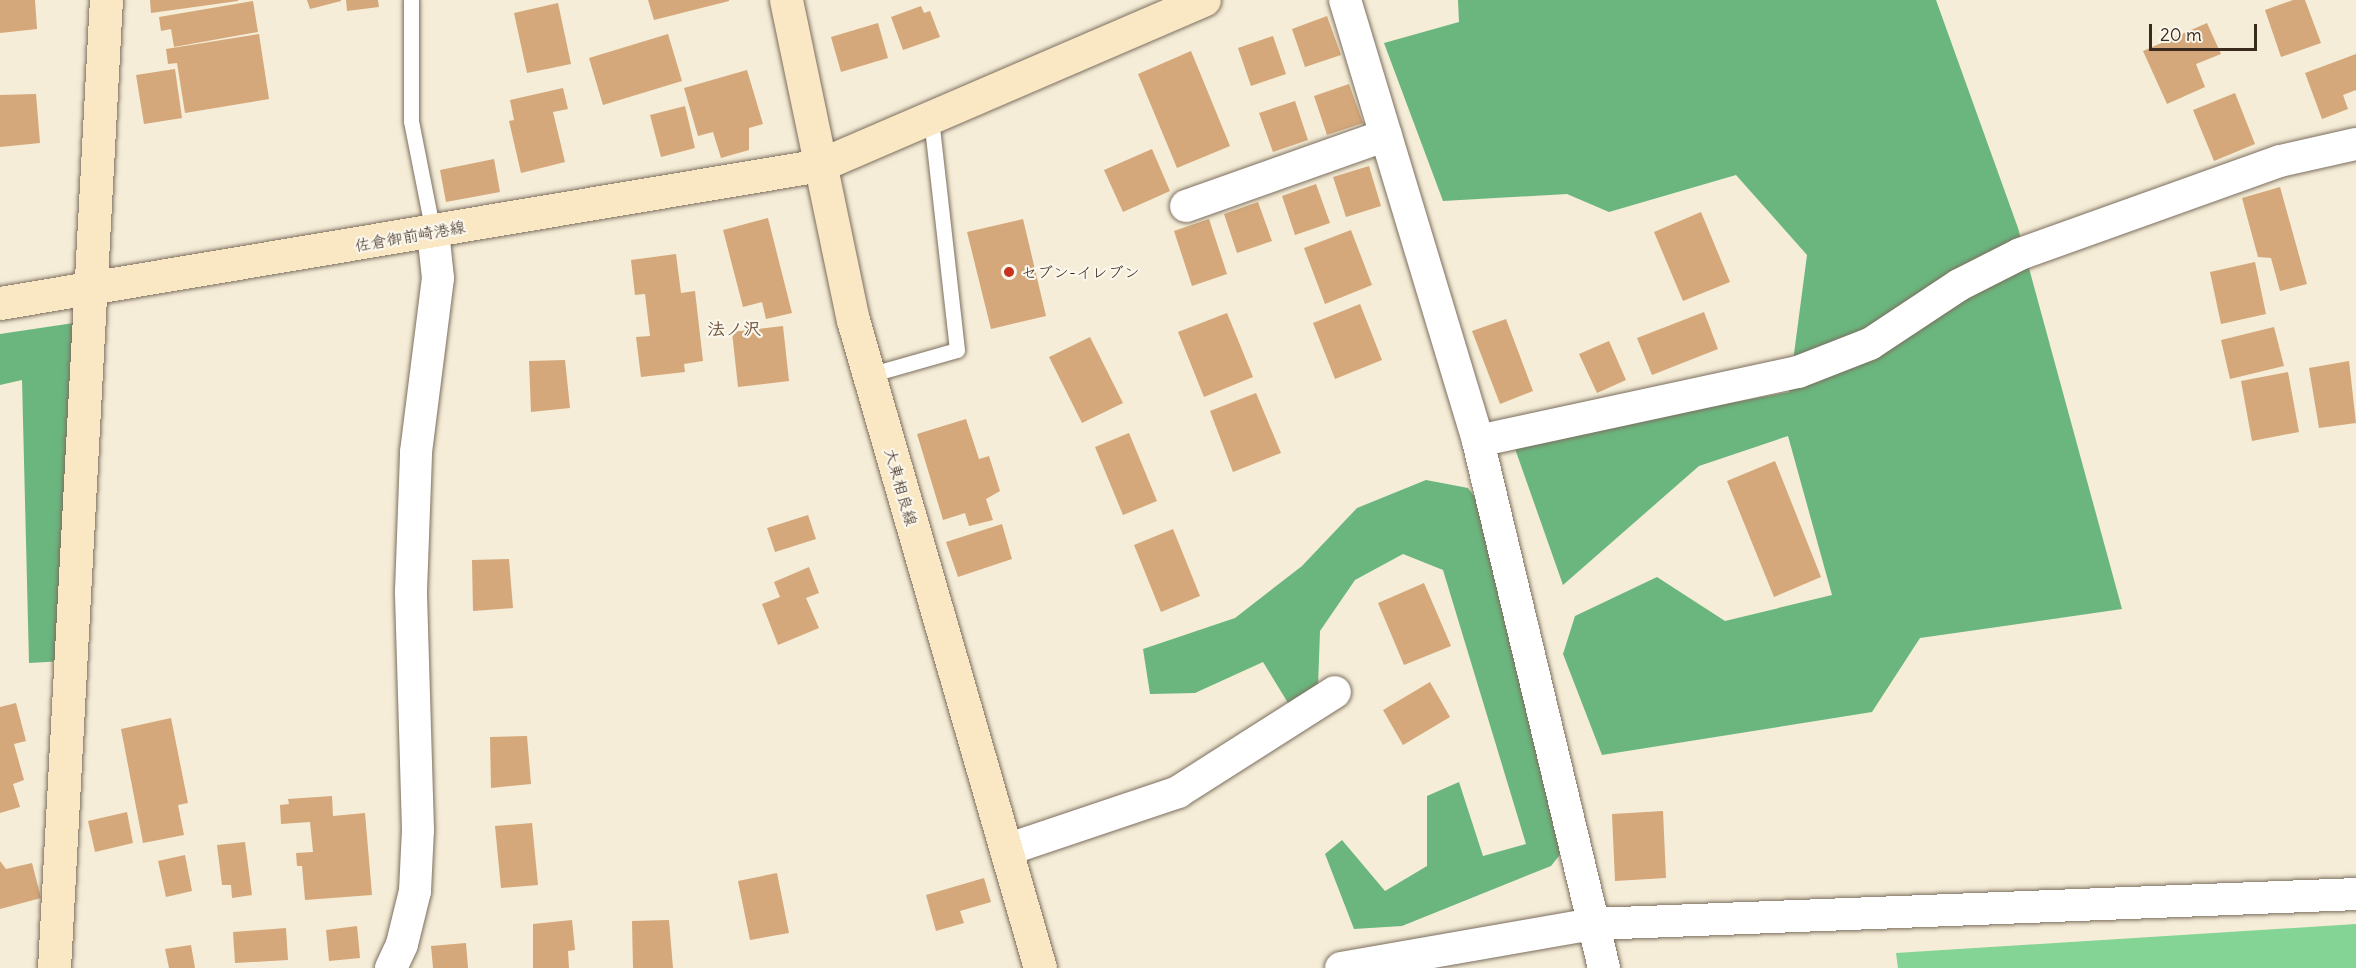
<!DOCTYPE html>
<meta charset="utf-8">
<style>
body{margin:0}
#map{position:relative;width:2356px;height:968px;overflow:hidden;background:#f5edd7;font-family:Delius,"Klee One",sans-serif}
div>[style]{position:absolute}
.green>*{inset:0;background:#84d595}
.forest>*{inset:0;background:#6bb67e}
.building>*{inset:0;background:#d4a87a}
.roads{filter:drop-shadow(0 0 2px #7c6e5f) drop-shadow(0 0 2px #7c6e5f)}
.lane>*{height:15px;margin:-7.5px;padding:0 7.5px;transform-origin:7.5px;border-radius:7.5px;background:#fff}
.street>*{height:32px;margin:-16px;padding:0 16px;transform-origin:16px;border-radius:16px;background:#fff}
.secondary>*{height:33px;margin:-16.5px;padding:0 16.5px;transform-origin:16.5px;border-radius:16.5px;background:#fae7c3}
.dots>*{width:16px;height:16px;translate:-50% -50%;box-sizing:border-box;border:3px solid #fbf7ec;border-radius:50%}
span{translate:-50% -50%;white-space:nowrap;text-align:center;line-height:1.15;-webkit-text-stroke:4.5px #fbf7ec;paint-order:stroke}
.street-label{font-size:16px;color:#3b2a1e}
.poi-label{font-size:16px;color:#3b2a1e}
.left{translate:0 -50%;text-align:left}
.neighbourhood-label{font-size:18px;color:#71563e;font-weight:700}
.scale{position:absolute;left:2149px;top:24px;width:108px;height:27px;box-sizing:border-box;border:3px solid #3b2a1e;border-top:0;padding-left:8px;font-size:18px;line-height:21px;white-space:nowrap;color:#3b2a1e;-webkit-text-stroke:4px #fbf7ec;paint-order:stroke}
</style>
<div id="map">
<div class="green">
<div style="clip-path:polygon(2356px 924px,2356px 968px,1898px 968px,1896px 953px)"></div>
</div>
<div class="forest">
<div style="clip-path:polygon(1458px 0,1936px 0,2018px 228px,2122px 609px,1920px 638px,1872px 712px,1602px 755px,1563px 654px,1575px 616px,1657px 577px,1725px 621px,1832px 595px,1788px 436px,1699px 466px,1563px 585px,1513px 443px,1789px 392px,1807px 255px,1736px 175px,1609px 212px,1567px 194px,1443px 201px,1384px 43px,1459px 22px)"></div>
<div style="clip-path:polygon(87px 321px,65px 661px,29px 663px,22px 380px,0 385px,0 334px)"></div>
<div style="clip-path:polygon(1426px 480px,1468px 488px,1500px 530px,1574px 837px,1551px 866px,1402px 926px,1354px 929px,1325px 854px,1342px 840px,1385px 891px,1427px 866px,1427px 796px,1459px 782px,1483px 856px,1526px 844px,1443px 570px,1403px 554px,1355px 580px,1320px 631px,1318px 686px,1296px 716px,1263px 662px,1195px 693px,1150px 694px,1143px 649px,1235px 618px,1302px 566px,1357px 508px)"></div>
</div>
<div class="building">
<div style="clip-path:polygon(0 0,35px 0,37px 29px,0 33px)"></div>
<div style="clip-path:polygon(150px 0,238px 0,238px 1px,151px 13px)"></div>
<div style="clip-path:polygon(307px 0,341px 0,341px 1px,310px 9px)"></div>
<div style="clip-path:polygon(346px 0,378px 0,379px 7px,347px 11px)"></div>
<div style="clip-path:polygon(648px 0,729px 0,729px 1px,654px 20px)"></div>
<div style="clip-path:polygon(2293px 0,2305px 0,2321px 43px,2281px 57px,2265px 10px)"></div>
<div style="clip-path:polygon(253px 1px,258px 32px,174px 47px,171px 29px,161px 31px,159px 17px)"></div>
<div style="clip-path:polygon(558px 3px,571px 64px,527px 73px,514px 13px)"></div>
<div style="clip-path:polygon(921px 6px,924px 13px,930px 11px,940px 37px,903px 50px,891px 17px)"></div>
<div style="clip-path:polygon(1327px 16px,1341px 55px,1305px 67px,1292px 29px)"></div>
<div style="clip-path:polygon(878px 23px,888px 58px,841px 72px,831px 37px)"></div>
<div style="clip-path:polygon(2207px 23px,2221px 54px,2196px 64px,2205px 87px,2167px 104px,2143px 51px)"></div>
<div style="clip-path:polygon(259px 34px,269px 99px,185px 113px,177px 63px,168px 64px,166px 49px)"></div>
<div style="clip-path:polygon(668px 34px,682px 81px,603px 105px,589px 58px)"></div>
<div style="clip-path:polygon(1273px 36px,1286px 74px,1251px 86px,1238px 48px)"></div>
<div style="clip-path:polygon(1191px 51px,1230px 146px,1177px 168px,1138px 74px)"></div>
<div style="clip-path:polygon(2356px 54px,2356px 90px,2343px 95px,2348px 109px,2322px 119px,2305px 73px)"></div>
<div style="clip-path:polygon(175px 69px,182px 118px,144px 124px,136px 75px)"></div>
<div style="clip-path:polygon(747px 70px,763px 124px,749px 128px,749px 150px,721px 158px,713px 132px,698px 136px,684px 88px)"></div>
<div style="clip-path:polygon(1349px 84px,1363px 123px,1327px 135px,1314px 96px)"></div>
<div style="clip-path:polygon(563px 88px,568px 109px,553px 112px,565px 162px,521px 173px,509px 121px,514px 120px,510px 100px)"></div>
<div style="clip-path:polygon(2235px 93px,2255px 144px,2214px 161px,2193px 110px)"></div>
<div style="clip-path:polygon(36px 94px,40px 143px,0 147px,0 95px)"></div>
<div style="clip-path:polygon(1295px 101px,1308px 140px,1273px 152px,1259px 113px)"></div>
<div style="clip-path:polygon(685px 106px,695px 148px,661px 157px,650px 115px)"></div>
<div style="clip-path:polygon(1152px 149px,1170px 191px,1123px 212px,1104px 170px)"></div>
<div style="clip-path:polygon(494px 159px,500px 192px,446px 202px,440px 170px)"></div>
<div style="clip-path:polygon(1369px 166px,1381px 206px,1346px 217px,1333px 177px)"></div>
<div style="clip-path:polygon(1316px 184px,1330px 223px,1295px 235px,1282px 196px)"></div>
<div style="clip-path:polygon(2280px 187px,2307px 284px,2280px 291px,2271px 258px,2258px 257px,2242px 198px)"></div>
<div style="clip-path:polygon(1258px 202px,1272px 241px,1237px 253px,1224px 214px)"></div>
<div style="clip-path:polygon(1701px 212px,1730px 282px,1683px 301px,1654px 232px)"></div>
<div style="clip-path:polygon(768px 218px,792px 313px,766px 319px,762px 302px,743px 307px,723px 230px)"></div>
<div style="clip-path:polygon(1023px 219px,1046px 316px,991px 329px,967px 232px)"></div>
<div style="clip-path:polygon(1209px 219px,1227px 274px,1192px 286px,1174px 231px)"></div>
<div style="clip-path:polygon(1351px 230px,1372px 285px,1325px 304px,1304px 248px)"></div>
<div style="clip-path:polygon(676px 254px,681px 293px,695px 291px,703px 361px,684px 364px,685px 372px,641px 377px,636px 337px,650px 336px,645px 294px,635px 295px,631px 260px)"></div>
<div style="clip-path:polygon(2255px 262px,2266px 314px,2221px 324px,2210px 272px)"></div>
<div style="clip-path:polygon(1360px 304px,1382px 360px,1335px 379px,1313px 323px)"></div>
<div style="clip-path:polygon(1704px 312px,1718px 349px,1652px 375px,1637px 338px)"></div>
<div style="clip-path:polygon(1227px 313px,1253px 377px,1204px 397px,1178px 332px)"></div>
<div style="clip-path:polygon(1506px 319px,1533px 391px,1500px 404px,1472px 331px)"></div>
<div style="clip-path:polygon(783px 326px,789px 381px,738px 387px,732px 332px)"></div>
<div style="clip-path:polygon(2274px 327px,2284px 366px,2230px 379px,2221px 340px)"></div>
<div style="clip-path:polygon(1090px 337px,1123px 403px,1082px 423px,1049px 357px)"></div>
<div style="clip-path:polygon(1609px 341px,1626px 380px,1597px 393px,1579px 354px)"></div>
<div style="clip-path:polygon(565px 360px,570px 408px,531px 412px,529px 361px)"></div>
<div style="clip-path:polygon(2349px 361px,2356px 423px,2319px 428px,2309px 368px)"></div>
<div style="clip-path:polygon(2288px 372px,2299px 432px,2252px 441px,2241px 381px)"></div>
<div style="clip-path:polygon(1256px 393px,1281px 453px,1233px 472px,1210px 411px)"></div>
<div style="clip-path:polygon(966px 419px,979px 459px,989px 456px,1000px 491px,986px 499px,993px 520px,969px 526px,965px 513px,943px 520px,917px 434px)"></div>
<div style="clip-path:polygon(1129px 433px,1157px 501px,1123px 515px,1095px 447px)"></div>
<div style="clip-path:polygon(1775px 461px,1821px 577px,1774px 597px,1727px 481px)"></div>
<div style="clip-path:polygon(808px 515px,816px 539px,775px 552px,767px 528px)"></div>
<div style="clip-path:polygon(1002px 524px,1012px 559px,958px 577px,946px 542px)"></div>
<div style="clip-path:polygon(1173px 529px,1200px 596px,1161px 612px,1134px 545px)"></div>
<div style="clip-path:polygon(509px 559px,513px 608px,473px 611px,472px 560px)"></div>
<div style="clip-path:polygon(809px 567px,819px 593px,806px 598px,819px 628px,778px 645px,762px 604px,780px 597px,774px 582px)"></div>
<div style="clip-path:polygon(1424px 583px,1451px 646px,1404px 665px,1378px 603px)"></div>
<div style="clip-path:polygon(1430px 682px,1450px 717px,1403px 745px,1383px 710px)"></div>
<div style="clip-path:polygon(16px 703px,26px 741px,14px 744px,24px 780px,13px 784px,20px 807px,0 813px,0 707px)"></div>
<div style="clip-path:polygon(171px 718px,188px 803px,178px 805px,184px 835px,143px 843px,121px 729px)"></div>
<div style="clip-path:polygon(527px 736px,531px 784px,491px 788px,490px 737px)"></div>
<div style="clip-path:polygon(332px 796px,333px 816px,365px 813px,372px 895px,305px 900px,302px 866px,297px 866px,296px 853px,313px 852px,310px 822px,281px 824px,280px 805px,289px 804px,288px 799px)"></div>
<div style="clip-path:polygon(1663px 811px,1666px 878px,1615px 881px,1612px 814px)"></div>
<div style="clip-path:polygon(127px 812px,133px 843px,95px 852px,88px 821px)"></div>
<div style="clip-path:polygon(532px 823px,538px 885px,501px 888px,495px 826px)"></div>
<div style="clip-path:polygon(245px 842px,252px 895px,232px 898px,231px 885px,222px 885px,217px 845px)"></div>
<div style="clip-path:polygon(185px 855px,192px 891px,166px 897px,158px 861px)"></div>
<div style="clip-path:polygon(0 861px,6px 869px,32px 863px,41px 898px,0 909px)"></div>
<div style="clip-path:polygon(777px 873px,789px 933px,750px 940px,738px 881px)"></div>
<div style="clip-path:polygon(984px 878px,991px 902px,960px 911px,964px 923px,936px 931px,926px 895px)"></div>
<div style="clip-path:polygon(572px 920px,575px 950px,568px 951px,569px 968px,533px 968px,533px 924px)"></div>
<div style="clip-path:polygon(669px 920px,673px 968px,633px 968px,632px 921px)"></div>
<div style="clip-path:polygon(357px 926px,360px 958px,329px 961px,326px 930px)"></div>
<div style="clip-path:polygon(286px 928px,288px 960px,235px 963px,233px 932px)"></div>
<div style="clip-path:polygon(466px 943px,468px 968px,433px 968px,431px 946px)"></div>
<div style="clip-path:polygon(191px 945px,195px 968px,169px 968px,165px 949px)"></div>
</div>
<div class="roads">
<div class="lane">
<div style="left:411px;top:0;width:121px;rotate:90deg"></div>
<div style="left:411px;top:121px;width:113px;rotate:78.8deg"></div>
<div style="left:869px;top:375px;width:91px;rotate:-15.9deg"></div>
<div style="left:957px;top:350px;width:233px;rotate:-96.4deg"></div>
</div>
<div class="street">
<div style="left:1345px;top:0;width:461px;rotate:73.2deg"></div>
<div style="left:1478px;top:441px;width:542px;rotate:76.55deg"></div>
<div style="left:1186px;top:206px;width:212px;rotate:-19.5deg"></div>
<div style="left:1478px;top:441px;width:327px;rotate:-12.2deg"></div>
<div style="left:1798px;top:372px;width:77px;rotate:-21.3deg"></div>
<div style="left:1870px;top:344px;width:107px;rotate:-33.5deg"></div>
<div style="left:1959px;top:285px;width:68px;rotate:-26.9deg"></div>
<div style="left:2020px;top:254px;width:276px;rotate:-19.7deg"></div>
<div style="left:2280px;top:161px;width:78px;rotate:-12.6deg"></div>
<div style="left:1006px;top:850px;width:182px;rotate:-18.6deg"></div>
<div style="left:1178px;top:792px;width:186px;rotate:-32.5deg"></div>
<div style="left:391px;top:968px;width:26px;rotate:-65deg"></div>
<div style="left:402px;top:944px;width:55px;rotate:-76.2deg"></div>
<div style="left:415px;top:891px;width:61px;rotate:-87.2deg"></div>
<div style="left:418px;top:830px;width:239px;rotate:-91.7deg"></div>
<div style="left:411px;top:591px;width:139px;rotate:-87.9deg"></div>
<div style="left:416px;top:452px;width:175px;rotate:-82.8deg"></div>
<div style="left:438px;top:278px;width:46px;rotate:-96.2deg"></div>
<div style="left:1341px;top:968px;width:257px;rotate:-9.9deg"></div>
<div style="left:1594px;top:924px;width:763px;rotate:-2.25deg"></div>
</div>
<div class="secondary">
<div style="left:786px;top:0;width:327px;rotate:78.2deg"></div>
<div style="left:853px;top:320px;width:674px;rotate:73.9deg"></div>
<div style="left:0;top:303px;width:832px;rotate:-9.55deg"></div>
<div style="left:820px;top:165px;width:418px;rotate:-23.3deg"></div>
<div style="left:54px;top:968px;width:969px;rotate:-86.93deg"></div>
</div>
</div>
<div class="dots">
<div style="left:1009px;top:272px;background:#c8321e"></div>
</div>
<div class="street-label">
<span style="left:410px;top:236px;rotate:-10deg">佐倉御前崎港線</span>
<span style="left:901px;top:487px;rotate:74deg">大東相良線</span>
</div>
<div class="poi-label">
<span class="left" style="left:1021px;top:272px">セブン-イレブン</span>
</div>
<div class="neighbourhood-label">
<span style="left:734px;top:329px">法ノ沢</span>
</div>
<div class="scale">20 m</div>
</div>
